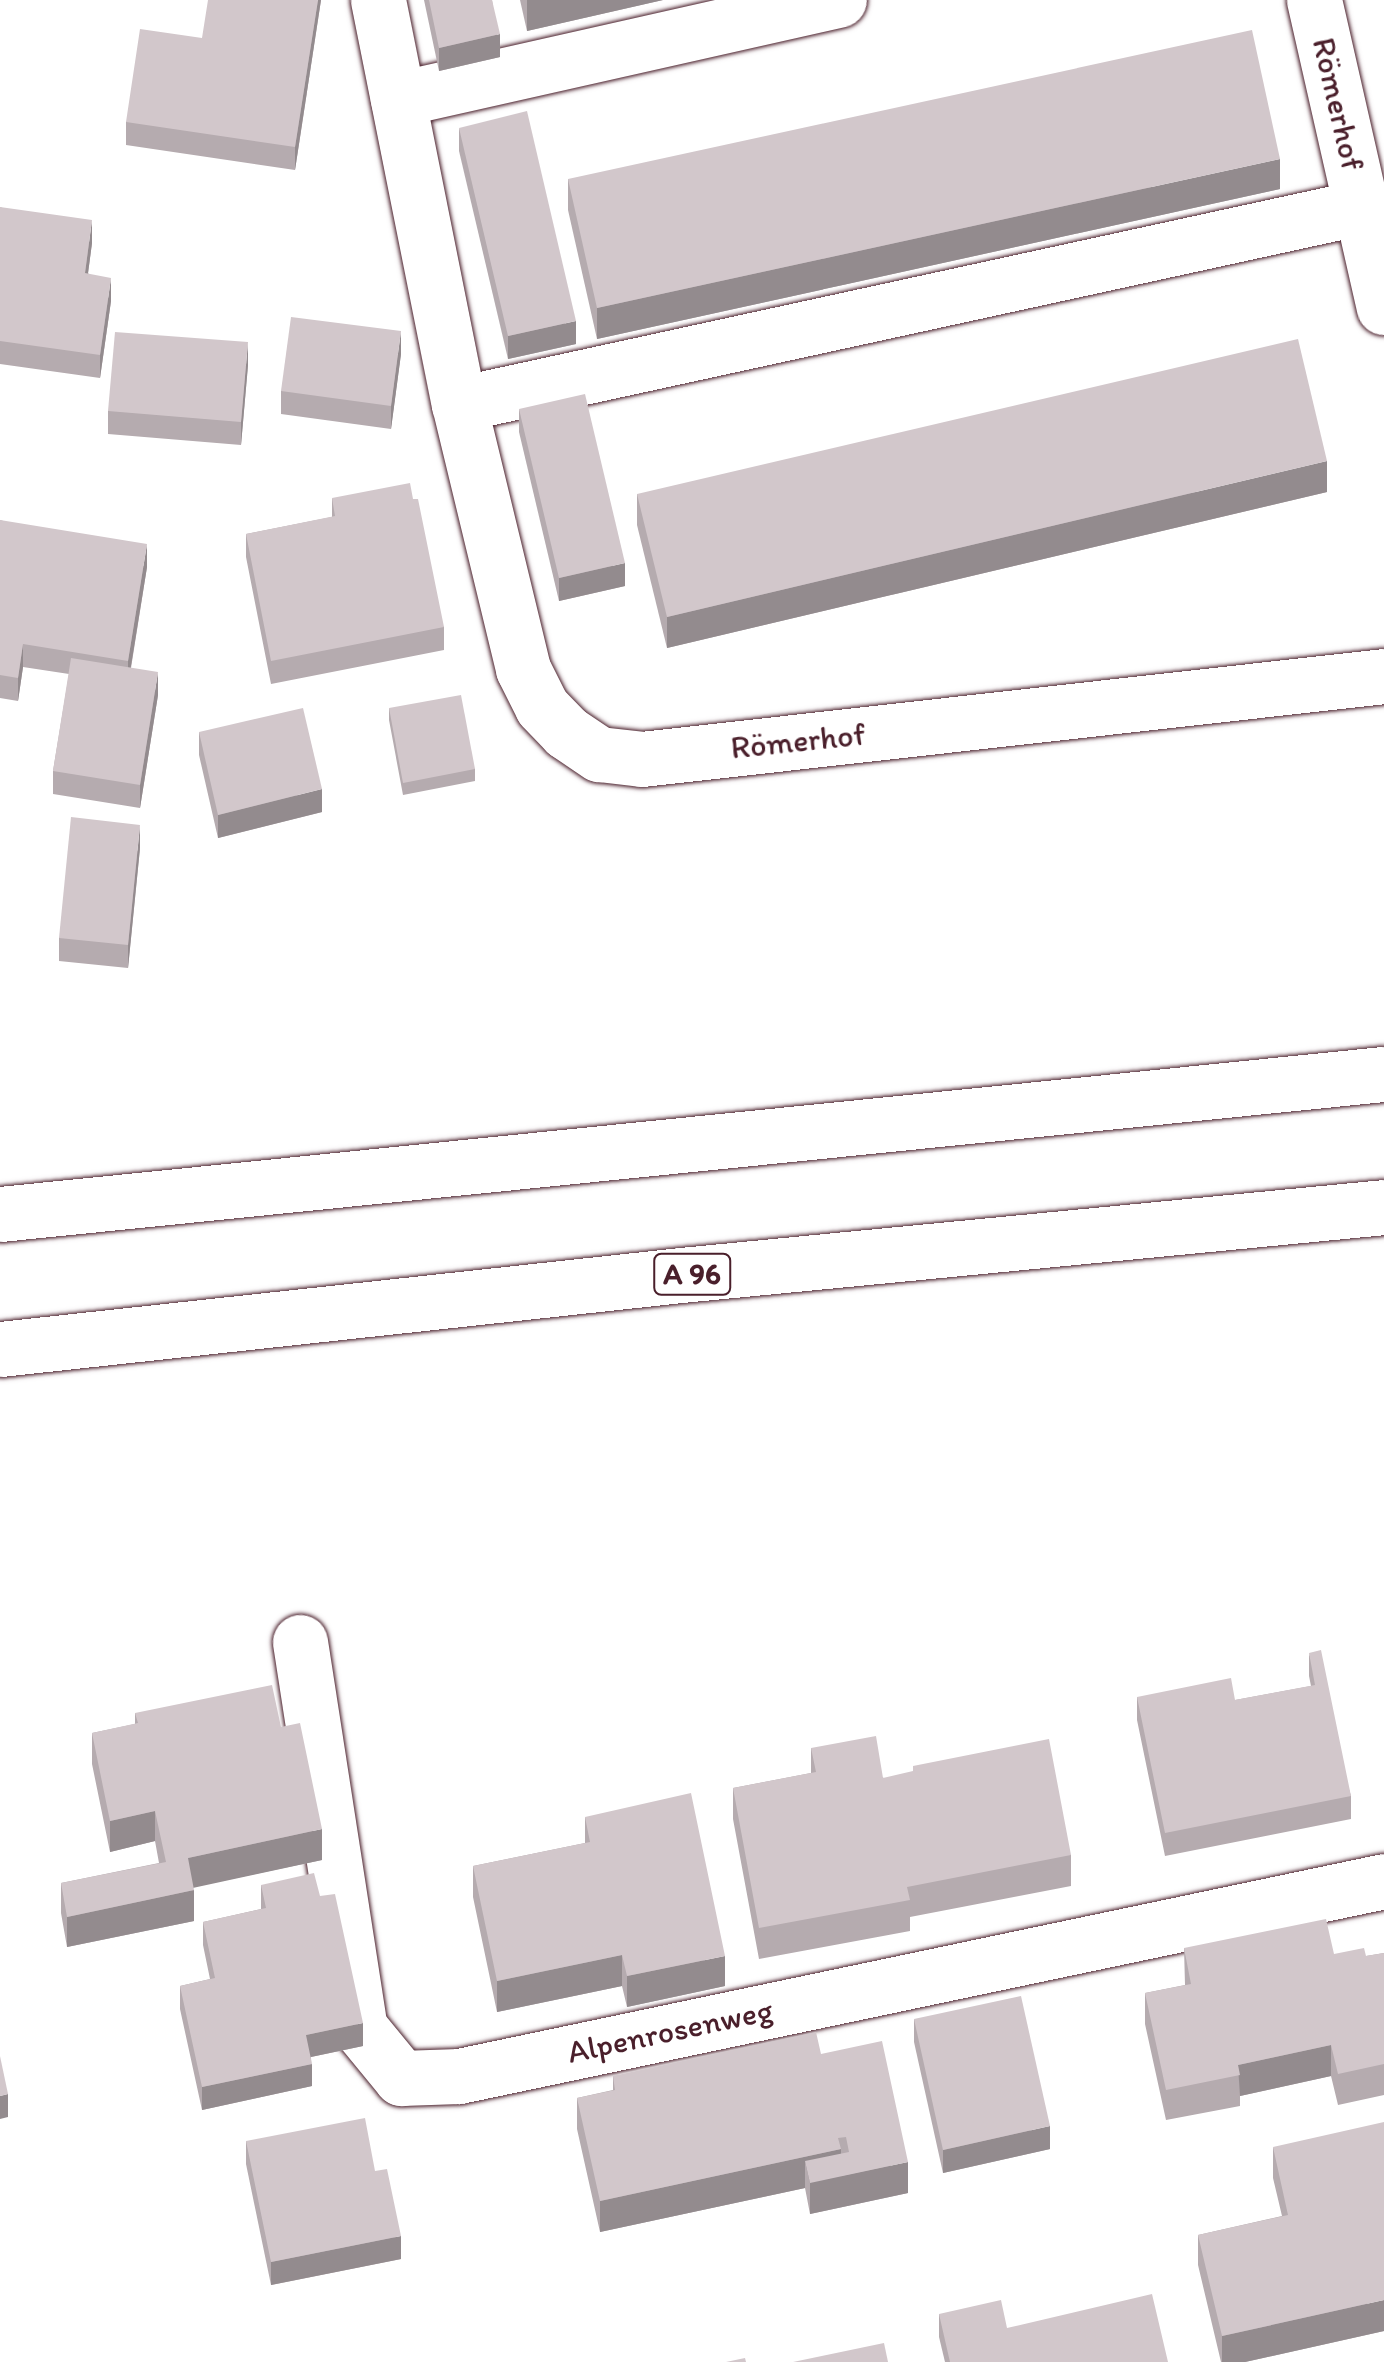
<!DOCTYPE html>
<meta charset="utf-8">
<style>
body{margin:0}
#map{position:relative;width:1384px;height:2362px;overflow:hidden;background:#fff;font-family:Itim,sans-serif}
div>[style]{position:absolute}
.roads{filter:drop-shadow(0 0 2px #4a1f2b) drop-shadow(0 0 2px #4a1f2b)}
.minor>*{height:55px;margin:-27.5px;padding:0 27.5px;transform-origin:27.5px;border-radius:27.5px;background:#fff}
.highway>*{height:55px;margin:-27.5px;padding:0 27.5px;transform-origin:27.5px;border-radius:27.5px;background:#fff}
.wall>*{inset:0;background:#b5abaf}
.shaded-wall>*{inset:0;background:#938b8e}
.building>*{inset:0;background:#d2c7cb}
span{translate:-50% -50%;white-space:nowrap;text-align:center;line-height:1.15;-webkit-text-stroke:8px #fff;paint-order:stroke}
.shield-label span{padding:2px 8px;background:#fff;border:2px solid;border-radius:8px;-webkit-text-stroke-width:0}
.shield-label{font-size:30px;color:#4a1f2b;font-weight:700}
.street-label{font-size:32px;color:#4a1f2b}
</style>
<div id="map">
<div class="roads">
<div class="minor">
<div style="left:378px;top:0;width:412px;rotate:78.7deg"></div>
<div style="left:459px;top:404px;width:273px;rotate:76.4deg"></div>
<div style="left:523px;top:669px;width:42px;rotate:63.4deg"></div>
<div style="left:542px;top:707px;width:35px;rotate:46deg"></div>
<div style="left:566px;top:732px;width:40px;rotate:34deg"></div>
<div style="left:599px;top:754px;width:43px;rotate:6.6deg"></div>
<div style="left:642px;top:759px;width:747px;rotate:-6.38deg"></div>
<div style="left:1314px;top:0;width:315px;rotate:77.2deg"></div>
<div style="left:398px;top:99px;width:452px;rotate:-12.7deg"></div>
<div style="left:459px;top:404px;width:924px;rotate:-12.31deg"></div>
<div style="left:300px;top:1642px;width:391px;rotate:81.2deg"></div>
<div style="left:360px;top:2028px;width:65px;rotate:50.6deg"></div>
<div style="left:401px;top:2078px;width:58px;rotate:-2deg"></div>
<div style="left:459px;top:2076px;width:945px;rotate:-11.9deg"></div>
</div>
<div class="highway">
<div style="left:0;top:1214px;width:1391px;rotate:-5.78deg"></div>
<div style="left:0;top:1349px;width:685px;rotate:-6.2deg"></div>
<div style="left:681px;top:1275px;width:706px;rotate:-5.52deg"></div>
</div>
</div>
<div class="wall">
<div style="clip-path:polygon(321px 0,295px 170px,126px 145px,126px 122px,202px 38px)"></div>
<div style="clip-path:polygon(424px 0,492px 0,500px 57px,439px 71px)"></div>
<div style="clip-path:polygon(520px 0,663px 0,527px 31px)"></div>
<div style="clip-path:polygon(459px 128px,576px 344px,508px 359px,459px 151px)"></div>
<div style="clip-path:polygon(568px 179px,1280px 189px,597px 339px,568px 210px)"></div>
<div style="clip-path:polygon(0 207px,92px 243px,88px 273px,111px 301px,100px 378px,0 364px)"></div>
<div style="clip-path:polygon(401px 354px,391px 429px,281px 414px,281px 391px)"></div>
<div style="clip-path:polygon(248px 365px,241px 445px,108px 434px,108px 411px)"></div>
<div style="clip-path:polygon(519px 409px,625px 586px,559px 601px,519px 432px)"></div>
<div style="clip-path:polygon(1327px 492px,667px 648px,637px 525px,637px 494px)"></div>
<div style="clip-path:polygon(332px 498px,444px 627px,444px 650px,271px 684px,246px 557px,246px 534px,332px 517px)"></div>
<div style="clip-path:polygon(0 520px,147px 567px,131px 668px,158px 695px,140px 808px,53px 794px,53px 771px,69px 674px,23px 667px,18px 701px,0 698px)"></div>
<div style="clip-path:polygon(389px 708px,475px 769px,475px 781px,403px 795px,389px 720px)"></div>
<div style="clip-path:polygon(199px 732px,322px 812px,218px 838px,199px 755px)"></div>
<div style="clip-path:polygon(140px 848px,128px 968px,59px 961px,59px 938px)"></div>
<div style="clip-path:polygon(1309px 1653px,1351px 1796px,1351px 1819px,1165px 1856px,1137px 1720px,1137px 1697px,1235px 1700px,1311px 1686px,1309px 1676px)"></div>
<div style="clip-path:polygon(135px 1713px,281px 1727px,322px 1860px,193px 1887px,194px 1921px,67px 1947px,61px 1913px,61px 1883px,159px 1863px,155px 1841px,110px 1852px,92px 1764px,92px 1733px,135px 1724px)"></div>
<div style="clip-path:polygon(811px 1748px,1071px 1855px,1071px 1886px,910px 1917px,910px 1931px,759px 1959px,733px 1819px,733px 1788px,811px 1773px)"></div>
<div style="clip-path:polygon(585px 1817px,725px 1986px,627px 2007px,622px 1986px,497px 2012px,473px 1897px,473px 1866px,585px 1843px)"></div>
<div style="clip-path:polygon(261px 1885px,320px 1896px,363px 2046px,311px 2057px,312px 2086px,202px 2110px,180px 2009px,180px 1986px,210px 1979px,203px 1945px,203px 1922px,261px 1909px)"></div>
<div style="clip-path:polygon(1184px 1948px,1366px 1956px,1384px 1953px,1384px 2095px,1338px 2105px,1331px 2076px,1240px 2096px,1240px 2106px,1166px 2120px,1145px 2024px,1145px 1993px,1185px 1985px)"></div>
<div style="clip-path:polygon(914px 2019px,1050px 2149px,943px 2173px,914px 2042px)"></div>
<div style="clip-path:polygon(821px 2054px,908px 2193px,810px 2214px,805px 2188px,600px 2232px,577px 2129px,577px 2098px,613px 2090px,613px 2076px)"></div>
<div style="clip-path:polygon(246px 2141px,375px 2171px,401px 2259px,271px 2285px,246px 2164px)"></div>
<div style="clip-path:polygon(1273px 2147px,1384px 2331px,1245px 2362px,1221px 2362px,1198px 2265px,1198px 2235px,1282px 2216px,1273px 2178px)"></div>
<div style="clip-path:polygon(939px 2314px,1007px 2328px,1168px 2362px,945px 2362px,939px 2337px)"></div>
</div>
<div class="shaded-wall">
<div style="clip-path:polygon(318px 0,321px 0,295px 170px,295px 147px)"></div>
<div style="clip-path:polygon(527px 0,663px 0,527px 31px)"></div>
<div style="clip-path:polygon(500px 34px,500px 57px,439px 71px,439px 48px)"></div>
<div style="clip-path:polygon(1280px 159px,1280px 189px,597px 339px,597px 308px)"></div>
<div style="clip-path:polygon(92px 220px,92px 243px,85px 296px,85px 273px)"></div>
<div style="clip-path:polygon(111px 278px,111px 301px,100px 378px,100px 355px)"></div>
<div style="clip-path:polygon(576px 321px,576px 344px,508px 359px,508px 336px)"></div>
<div style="clip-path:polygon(401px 331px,401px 354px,391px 429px,391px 406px)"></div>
<div style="clip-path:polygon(248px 342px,248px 365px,241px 445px,241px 422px)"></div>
<div style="clip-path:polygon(1327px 461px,1327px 492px,667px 648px,667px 617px)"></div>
<div style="clip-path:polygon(147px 544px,147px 567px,128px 684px,128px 661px)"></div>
<div style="clip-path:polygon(625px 563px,625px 586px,559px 601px,559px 578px)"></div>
<div style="clip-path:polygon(23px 644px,23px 667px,18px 701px,18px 678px)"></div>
<div style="clip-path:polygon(158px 672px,158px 695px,140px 808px,140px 785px)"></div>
<div style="clip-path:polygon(322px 789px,322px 812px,218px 838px,218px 815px)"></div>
<div style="clip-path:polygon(140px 825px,140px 848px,128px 968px,128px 945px)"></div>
<div style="clip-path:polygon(155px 1811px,155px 1841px,110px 1852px,110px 1821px)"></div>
<div style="clip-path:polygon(322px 1829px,322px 1860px,188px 1889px,188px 1858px)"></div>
<div style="clip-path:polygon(194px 1890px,194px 1921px,67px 1947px,67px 1917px)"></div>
<div style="clip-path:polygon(622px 1955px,622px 1986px,497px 2012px,497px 1981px)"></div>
<div style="clip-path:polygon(725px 1956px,725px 1986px,627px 2007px,627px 1976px)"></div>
<div style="clip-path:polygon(363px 2023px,363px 2046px,306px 2058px,306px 2035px)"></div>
<div style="clip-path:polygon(1331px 2045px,1331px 2076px,1240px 2096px,1238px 2065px)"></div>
<div style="clip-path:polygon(312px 2064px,312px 2086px,202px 2110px,202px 2087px)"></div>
<div style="clip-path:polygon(8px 2094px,8px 2117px,0 2119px,0 2096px)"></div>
<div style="clip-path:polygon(1050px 2126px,1050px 2149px,943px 2173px,943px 2150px)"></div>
<div style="clip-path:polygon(841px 2149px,841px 2176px,908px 2162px,908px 2193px,810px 2214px,810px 2183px,805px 2161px,805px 2188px,600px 2232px,600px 2201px)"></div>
<div style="clip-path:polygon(401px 2236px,401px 2259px,271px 2285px,271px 2262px)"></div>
<div style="clip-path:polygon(1384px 2300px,1384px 2331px,1245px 2362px,1222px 2362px,1222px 2336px)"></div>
</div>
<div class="building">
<div style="clip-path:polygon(208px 0,318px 0,295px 147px,126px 122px,140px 29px,202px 38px)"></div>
<div style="clip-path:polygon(429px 0,492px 0,500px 34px,439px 48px)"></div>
<div style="clip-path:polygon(1252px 30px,1280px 159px,597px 308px,568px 179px)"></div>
<div style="clip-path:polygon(527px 111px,576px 321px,508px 336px,459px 128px)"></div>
<div style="clip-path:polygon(0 207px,92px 220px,85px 273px,111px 278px,100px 355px,0 341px)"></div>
<div style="clip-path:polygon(291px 317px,401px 331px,391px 406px,281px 391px)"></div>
<div style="clip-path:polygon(115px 332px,248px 342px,241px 422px,108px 411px)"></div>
<div style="clip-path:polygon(1298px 339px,1327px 461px,667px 617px,637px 494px)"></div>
<div style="clip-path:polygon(585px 394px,625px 563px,559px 578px,519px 409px)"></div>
<div style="clip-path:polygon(410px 483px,413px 499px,418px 499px,444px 627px,271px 661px,246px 534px,335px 516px,332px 498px)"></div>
<div style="clip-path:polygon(0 520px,147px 544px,128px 661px,23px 644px,18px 678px,0 675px)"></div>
<div style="clip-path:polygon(71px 658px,158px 672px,140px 785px,53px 771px)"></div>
<div style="clip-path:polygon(461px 695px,475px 769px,403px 783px,389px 708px)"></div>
<div style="clip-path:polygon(303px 708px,322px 789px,218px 815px,199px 732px)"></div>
<div style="clip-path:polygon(71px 817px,140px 825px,128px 945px,59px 938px)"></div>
<div style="clip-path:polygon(1321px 1650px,1351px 1796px,1165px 1833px,1137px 1697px,1231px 1678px,1235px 1700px,1315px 1685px,1309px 1653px)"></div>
<div style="clip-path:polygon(272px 1685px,281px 1727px,300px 1723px,322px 1829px,188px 1858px,194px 1890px,67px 1917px,61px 1883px,166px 1862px,155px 1811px,110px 1821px,92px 1733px,138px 1723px,135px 1713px)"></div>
<div style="clip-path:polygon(876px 1736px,883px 1778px,913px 1771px,913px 1766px,1049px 1739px,1071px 1855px,907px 1887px,910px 1900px,759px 1928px,733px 1788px,816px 1772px,811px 1748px)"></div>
<div style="clip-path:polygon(691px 1793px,725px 1956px,627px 1976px,622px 1955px,497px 1981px,473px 1866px,590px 1842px,585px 1817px)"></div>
<div style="clip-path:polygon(314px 1873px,320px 1896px,335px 1894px,363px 2023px,306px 2035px,312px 2064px,202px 2087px,180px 1986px,215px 1978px,203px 1922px,266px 1908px,261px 1885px)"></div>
<div style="clip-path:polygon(1326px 1919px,1334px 1954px,1364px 1948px,1366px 1956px,1384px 1953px,1384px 2064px,1338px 2074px,1331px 2045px,1238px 2065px,1240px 2075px,1166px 2090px,1145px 1993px,1191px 1984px,1184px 1948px)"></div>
<div style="clip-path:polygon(1021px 1996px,1050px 2126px,943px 2150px,914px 2019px)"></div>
<div style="clip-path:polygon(816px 2032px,821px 2054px,882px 2041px,908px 2162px,810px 2183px,805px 2161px,849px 2152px,846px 2137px,838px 2138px,841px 2149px,600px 2201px,577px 2098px,615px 2090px,613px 2076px)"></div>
<div style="clip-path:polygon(0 2056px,8px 2094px,0 2096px)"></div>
<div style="clip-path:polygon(365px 2118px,375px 2171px,387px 2169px,401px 2236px,271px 2262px,246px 2141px)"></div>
<div style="clip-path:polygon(1384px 2122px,1384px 2300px,1222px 2336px,1198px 2235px,1288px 2215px,1273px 2147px)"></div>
<div style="clip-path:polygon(1152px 2294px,1168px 2362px,950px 2362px,939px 2314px,1001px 2300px,1007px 2328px)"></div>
<div style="clip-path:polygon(884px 2343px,888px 2362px,793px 2362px)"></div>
<div style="clip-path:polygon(745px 2358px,746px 2362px,726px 2362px)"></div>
</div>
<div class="shield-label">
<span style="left:692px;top:1274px">A 96</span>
</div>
<div class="street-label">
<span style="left:1338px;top:104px;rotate:77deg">Römerhof</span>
<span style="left:798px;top:741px;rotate:-6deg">Römerhof</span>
<span style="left:670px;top:2031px;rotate:-12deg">Alpenrosenweg</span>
</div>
</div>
